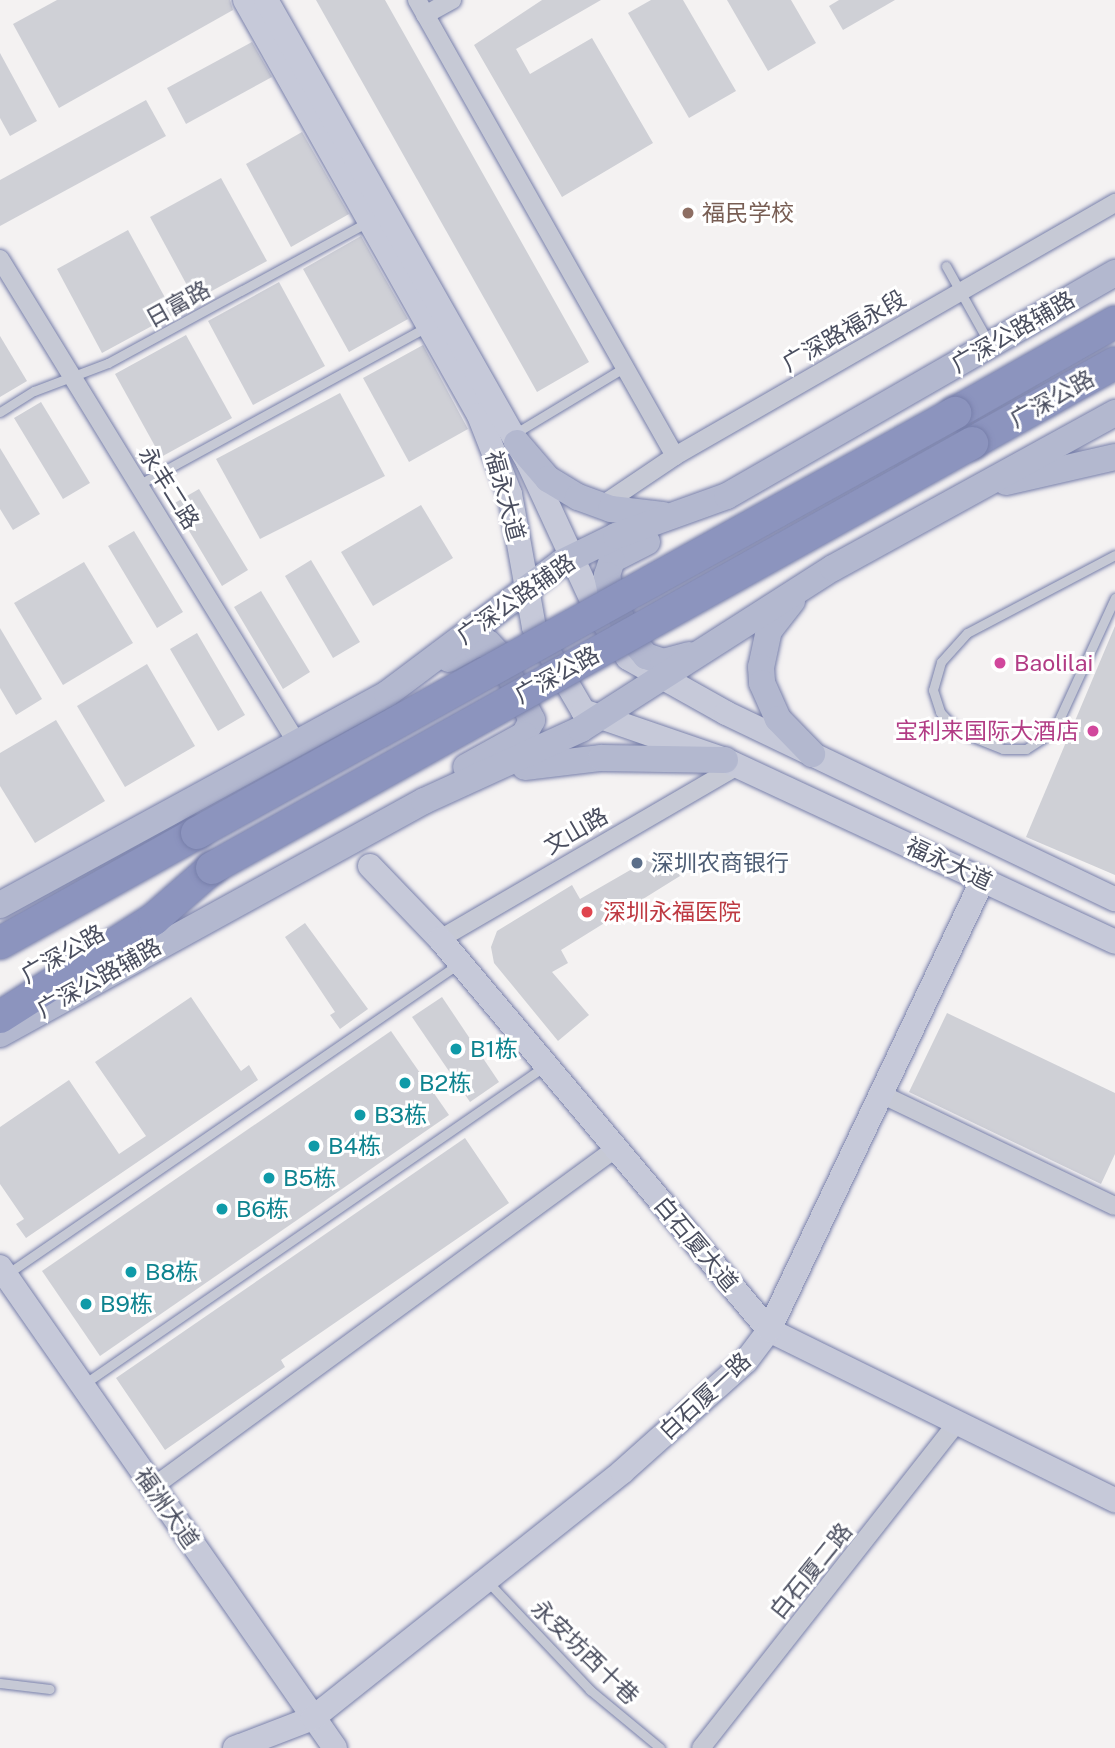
<!DOCTYPE html>
<meta charset="utf-8">
<style>
body{margin:0}
#map{position:relative;width:1115px;height:1748px;overflow:hidden;background:#f4f2f2;font-family:"Public Sans","Noto Sans SC",sans-serif}
div>[style]{position:absolute}
.building>*{inset:0;background:#cfd0d6}
.roads{filter:drop-shadow(0 0 2px #777faa) drop-shadow(0 0 2px #777faa)}
.lane>*{height:9px;margin:-4.5px;padding:0 4.5px;transform-origin:4.5px;border-radius:4.5px;background:#c6c9d5}
.street>*{height:18px;margin:-9px;padding:0 9px;transform-origin:9px;border-radius:9px;background:#c6c9d5}
.secondary>*{height:24px;margin:-12px;padding:0 12px;transform-origin:12px;border-radius:12px;background:#c6c9d9}
.primary>*{height:26px;margin:-13px;padding:0 13px;transform-origin:13px;border-radius:13px;background:#b3b8cf}
.highway>*{height:32px;margin:-16px;padding:0 16px;transform-origin:16px;border-radius:16px;background:#8c94be}
.bridges{filter:drop-shadow(0 0 2px #777faa) drop-shadow(0 0 2px #777faa)}
.highway-bridge>*{height:32px;margin:-16px;padding:0 16px;transform-origin:16px;border-radius:16px;background:#8c94be}
.dots>*{width:19px;height:19px;translate:-50% -50%;box-sizing:border-box;border:4px solid #fff;border-radius:50%}
span{translate:-50% -50%;white-space:nowrap;text-align:center;line-height:1.15;-webkit-text-stroke:6px #fff;paint-order:stroke}
.education-label{font-size:23px;color:#785e54}
.left{translate:0 -50%;text-align:left}
.street-label{font-size:23px;color:#4a4e5f}
.hotel-label{font-size:23px;color:#b23c85}
.right{translate:-100% -50%;text-align:right}
.service-label{font-size:23px;color:#4e5e75}
.health-label{font-size:23px;color:#be3a42}
.culture-label{font-size:23px;color:#0d838f}
</style>
<div id="map">
<div class="building">
<div style="clip-path:polygon(57px 0,230px 0,233px 10px,59px 108px,13px 24px)"></div>
<div style="clip-path:polygon(316px 0,385px 0,589px 362px,537px 392px)"></div>
<div style="clip-path:polygon(542px 0,601px 0,516px 49px,530px 74px,592px 38px,653px 143px,562px 197px,474px 45px)"></div>
<div style="clip-path:polygon(651px 0,683px 0,736px 91px,689px 118px,628px 13px)"></div>
<div style="clip-path:polygon(727px 0,791px 0,816px 43px,768px 71px)"></div>
<div style="clip-path:polygon(839px 0,895px 0,843px 30px,829px 6px)"></div>
<div style="clip-path:polygon(252px 42px,272px 77px,186px 124px,167px 88px)"></div>
<div style="clip-path:polygon(0 53px,37px 121px,10px 136px,0 118px)"></div>
<div style="clip-path:polygon(146px 100px,166px 136px,0 226px,0 180px)"></div>
<div style="clip-path:polygon(302px 132px,349px 214px,291px 247px,246px 164px)"></div>
<div style="clip-path:polygon(221px 178px,267px 261px,195px 300px,150px 217px)"></div>
<div style="clip-path:polygon(128px 230px,174px 314px,102px 353px,57px 269px)"></div>
<div style="clip-path:polygon(361px 236px,408px 319px,349px 352px,303px 269px)"></div>
<div style="clip-path:polygon(279px 282px,325px 366px,253px 405px,208px 321px)"></div>
<div style="clip-path:polygon(186px 335px,232px 418px,161px 457px,115px 374px)"></div>
<div style="clip-path:polygon(0 336px,27px 381px,0 397px)"></div>
<div style="clip-path:polygon(423px 345px,468px 429px,409px 462px,363px 378px)"></div>
<div style="clip-path:polygon(340px 393px,385px 476px,260px 539px,216px 459px)"></div>
<div style="clip-path:polygon(41px 402px,90px 483px,63px 499px,14px 418px)"></div>
<div style="clip-path:polygon(0 448px,40px 514px,13px 530px,0 509px)"></div>
<div style="clip-path:polygon(199px 489px,248px 570px,222px 586px,173px 504px)"></div>
<div style="clip-path:polygon(421px 505px,453px 558px,373px 606px,341px 552px)"></div>
<div style="clip-path:polygon(134px 531px,183px 612px,157px 628px,108px 546px)"></div>
<div style="clip-path:polygon(311px 560px,360px 642px,333px 658px,285px 576px)"></div>
<div style="clip-path:polygon(84px 562px,133px 643px,63px 685px,14px 603px)"></div>
<div style="clip-path:polygon(261px 591px,310px 672px,283px 689px,234px 607px)"></div>
<div style="clip-path:polygon(1115px 626px,1115px 875px,1026px 837px)"></div>
<div style="clip-path:polygon(0 628px,42px 699px,16px 715px,0 688px)"></div>
<div style="clip-path:polygon(197px 633px,245px 715px,218px 731px,170px 649px)"></div>
<div style="clip-path:polygon(147px 664px,195px 746px,125px 787px,77px 706px)"></div>
<div style="clip-path:polygon(56px 720px,105px 801px,35px 843px,0 786px,0 753px)"></div>
<div style="clip-path:polygon(665px 850px,680px 876px,561px 950px,568px 963px,552px 972px,589px 1015px,558px 1041px,494px 963px,491px 947px,497px 931px,572px 885px,580px 899px)"></div>
<div style="clip-path:polygon(305px 923px,368px 1009px,340px 1029px,330px 1015px,335px 1012px,285px 937px)"></div>
<div style="clip-path:polygon(191px 997px,241px 1071px,249px 1065px,258px 1080px,26px 1238px,16px 1224px,24px 1219px,0 1184px,0 1127px,69px 1080px,119px 1154px,146px 1136px,95px 1062px)"></div>
<div style="clip-path:polygon(442px 997px,499px 1082px,470px 1102px,412px 1017px)"></div>
<div style="clip-path:polygon(947px 1013px,1115px 1093px,1115px 1154px,1101px 1184px,909px 1092px)"></div>
<div style="clip-path:polygon(391px 1031px,449px 1115px,100px 1356px,42px 1271px)"></div>
<div style="clip-path:polygon(465px 1138px,509px 1203px,281px 1360px,285px 1367px,165px 1450px,116px 1378px)"></div>
</div>
<div class="roads">
<div class="lane">
<div style="left:946px;top:266px;width:86px;rotate:60.8deg"></div>
<div style="left:0;top:412px;width:40px;rotate:-32deg"></div>
<div style="left:34px;top:391px;width:79px;rotate:-20.7deg"></div>
<div style="left:108px;top:363px;width:296px;rotate:-28.5deg"></div>
<div style="left:514px;top:434px;width:130px;rotate:-31.1deg"></div>
<div style="left:138px;top:485px;width:331px;rotate:-28.7deg"></div>
<div style="left:1115px;top:555px;width:167px;rotate:152.2deg"></div>
<div style="left:967px;top:633px;width:39px;rotate:132deg"></div>
<div style="left:941px;top:662px;width:29px;rotate:106deg"></div>
<div style="left:933px;top:690px;width:23px;rotate:72deg"></div>
<div style="left:940px;top:712px;width:26px;rotate:47deg"></div>
<div style="left:958px;top:731px;width:48px;rotate:21.8deg"></div>
<div style="left:1003px;top:749px;width:23px"></div>
<div style="left:1026px;top:749px;width:20px;rotate:-33deg"></div>
<div style="left:1043px;top:738px;width:20px;rotate:-45deg"></div>
<div style="left:1057px;top:724px;width:139px;rotate:-65.3deg"></div>
<div style="left:7px;top:1274px;width:546px;rotate:-34.48deg"></div>
<div style="left:84px;top:1384px;width:560px;rotate:-34.6deg"></div>
<div style="left:488px;top:1582px;width:149px;rotate:46.6deg"></div>
<div style="left:590px;top:1690px;width:91px;rotate:39.6deg"></div>
<div style="left:0;top:1683px;width:50px;rotate:6.8deg"></div>
</div>
<div class="street">
<div style="left:417px;top:0;width:524px;rotate:60.5deg"></div>
<div style="left:425px;top:15px;width:31px;rotate:-29deg"></div>
<div style="left:0;top:259px;width:568px;rotate:58.47deg"></div>
<div style="left:601px;top:506px;width:89px;rotate:-34deg"></div>
<div style="left:675px;top:456px;width:508px;rotate:-29.9deg"></div>
<div style="left:440px;top:939px;width:344px;rotate:-30.2deg"></div>
<div style="left:881px;top:1094px;width:259px;rotate:25.6deg"></div>
<div style="left:153px;top:1487px;width:572px;rotate:-36.19deg"></div>
<div style="left:701px;top:1748px;width:414px;rotate:-51.8deg"></div>
</div>
<div class="secondary">
<div style="left:245px;top:0;width:476px;rotate:60.6deg"></div>
<div style="left:479px;top:415px;width:85px;rotate:68.6deg"></div>
<div style="left:510px;top:494px;width:135px;rotate:79.8deg"></div>
<div style="left:534px;top:627px;width:97px;rotate:59.7deg"></div>
<div style="left:583px;top:711px;width:150px;rotate:19deg"></div>
<div style="left:725px;top:760px;width:430px;rotate:25deg"></div>
<div style="left:266px;top:0;width:531px;rotate:60.44deg"></div>
<div style="left:528px;top:462px;width:170px;rotate:65.2deg"></div>
<div style="left:599px;top:616px;width:51px;rotate:55.4deg"></div>
<div style="left:628px;top:658px;width:112px;rotate:29.3deg"></div>
<div style="left:726px;top:713px;width:431px;rotate:25.6deg"></div>
<div style="left:370px;top:866px;width:101px;rotate:46.2deg"></div>
<div style="left:440px;top:939px;width:511px;rotate:49.92deg"></div>
<div style="left:769px;top:1330px;width:386px;rotate:26.2deg"></div>
<div style="left:0;top:1267px;width:586px;rotate:55.14deg"></div>
<div style="left:235px;top:1748px;width:84px;rotate:-21deg"></div>
<div style="left:313px;top:1718px;width:395px;rotate:-38.5deg"></div>
<div style="left:622px;top:1472px;width:166px;rotate:-41.8deg"></div>
<div style="left:746px;top:1361px;width:39px;rotate:-53deg"></div>
<div style="left:769px;top:1330px;width:499px;rotate:-64.6deg"></div>
</div>
<div class="primary">
<div style="left:517px;top:443px;width:48px;rotate:49.3deg"></div>
<div style="left:548px;top:479px;width:35px;rotate:31deg"></div>
<div style="left:578px;top:497px;width:35px;rotate:20deg"></div>
<div style="left:611px;top:509px;width:52px;rotate:6.6deg"></div>
<div style="left:1006px;top:482px;width:112px;rotate:-12.9deg"></div>
<div style="left:647px;top:542px;width:39px;rotate:153deg"></div>
<div style="left:612px;top:560px;width:16px;rotate:108deg"></div>
<div style="left:607px;top:575px;width:24px;rotate:78deg"></div>
<div style="left:612px;top:598px;width:43px;rotate:65.2deg"></div>
<div style="left:630px;top:637px;width:25px;rotate:50deg"></div>
<div style="left:646px;top:656px;width:18px;rotate:19deg"></div>
<div style="left:663px;top:662px;width:27px;rotate:-15deg"></div>
<div style="left:792px;top:601px;width:37px;rotate:128deg"></div>
<div style="left:769px;top:630px;width:38px;rotate:102deg"></div>
<div style="left:761px;top:667px;width:16px;rotate:86deg"></div>
<div style="left:762px;top:683px;width:39px;rotate:66deg"></div>
<div style="left:778px;top:719px;width:49px;rotate:45.8deg"></div>
<div style="left:449px;top:659px;width:29px;rotate:-29deg"></div>
<div style="left:474px;top:645px;width:14px;rotate:-8deg"></div>
<div style="left:488px;top:643px;width:16px;rotate:47deg"></div>
<div style="left:499px;top:655px;width:73px;rotate:63.1deg"></div>
<div style="left:532px;top:720px;width:17px;rotate:118deg"></div>
<div style="left:524px;top:735px;width:66px;rotate:151.1deg"></div>
<div style="left:525px;top:767px;width:77px;rotate:-6.8deg"></div>
<div style="left:601px;top:758px;width:124px;rotate:0.9deg"></div>
<div style="left:0;top:905px;width:441px;rotate:-28.6deg"></div>
<div style="left:387px;top:694px;width:218px;rotate:-37deg"></div>
<div style="left:561px;top:563px;width:61px;rotate:-26.1deg"></div>
<div style="left:616px;top:536px;width:118px;rotate:-19.8deg"></div>
<div style="left:727px;top:496px;width:448px;rotate:-29.9deg"></div>
<div style="left:0;top:1034px;width:484px;rotate:-28.8deg"></div>
<div style="left:424px;top:801px;width:173px;rotate:-24.6deg"></div>
<div style="left:581px;top:729px;width:299px;rotate:-32.6deg"></div>
<div style="left:833px;top:568px;width:322px;rotate:-28.8deg"></div>
</div>
<div class="highway">
<div style="left:955px;top:413px;width:184px;rotate:-29.6deg"></div>
<div style="left:972px;top:443px;width:164px;rotate:-29.2deg"></div>
<div style="left:0;top:943px;width:226px;rotate:-29.2deg"></div>
<div style="left:0;top:1017px;width:183px;rotate:-32.5deg"></div>
<div style="left:154px;top:919px;width:77px;rotate:-41.3deg"></div>
</div>
</div>
<div class="bridges">
<div class="highway-bridge">
<div style="left:197px;top:833px;width:867px;rotate:-28.99deg"></div>
<div style="left:212px;top:868px;width:871px;rotate:-29.21deg"></div>
</div>
</div>
<div class="dots">
<div style="left:688px;top:213px;background:#8d6e63"></div>
<div style="left:1000px;top:663px;background:#d1479c"></div>
<div style="left:1093px;top:731px;background:#d1479c"></div>
<div style="left:637px;top:863px;background:#5c6f8a"></div>
<div style="left:587px;top:912px;background:#e0444e"></div>
<div style="left:456px;top:1049px;background:#0f9aa8"></div>
<div style="left:405px;top:1083px;background:#0f9aa8"></div>
<div style="left:360px;top:1115px;background:#0f9aa8"></div>
<div style="left:314px;top:1146px;background:#0f9aa8"></div>
<div style="left:269px;top:1178px;background:#0f9aa8"></div>
<div style="left:222px;top:1209px;background:#0f9aa8"></div>
<div style="left:131px;top:1272px;background:#0f9aa8"></div>
<div style="left:86px;top:1304px;background:#0f9aa8"></div>
</div>
<div class="education-label">
<span class="left" style="left:702px;top:213px">福民学校</span>
</div>
<div class="street-label">
<span style="left:178px;top:304px;rotate:-29deg">日富路</span>
<span style="left:844px;top:331px;rotate:-30deg">广深路福永段</span>
<span style="left:1013px;top:332px;rotate:-30deg">广深公路辅路</span>
<span style="left:1052px;top:399px;rotate:-29deg">广深公路</span>
<span style="left:169px;top:488px;rotate:58deg">永丰二路</span>
<span style="left:505px;top:496px;rotate:75deg">福永大道</span>
<span style="left:516px;top:599px;rotate:-35deg">广深公路辅路</span>
<span style="left:557px;top:675px;rotate:-29deg">广深公路</span>
<span style="left:576px;top:831px;rotate:-30deg">文山路</span>
<span style="left:949px;top:864px;rotate:25deg">福永大道</span>
<span style="left:63px;top:954px;rotate:-30deg">广深公路</span>
<span style="left:99px;top:978px;rotate:-29deg">广深公路辅路</span>
<span style="left:696px;top:1244px;rotate:50deg">白石厦大道</span>
<span style="left:705px;top:1396px;rotate:-43deg">白石厦一路</span>
<span style="left:167px;top:1508px;rotate:55deg">福洲大道</span>
<span style="left:811px;top:1571px;rotate:-51deg">白石厦二路</span>
<span style="left:585px;top:1652px;rotate:44deg">永安坊西十巷</span>
</div>
<div class="hotel-label">
<span class="left" style="left:1014px;top:663px">Baolilai</span>
<span class="right" style="left:1079px;top:731px">宝利来国际大酒店</span>
</div>
<div class="service-label">
<span class="left" style="left:651px;top:863px">深圳农商银行</span>
</div>
<div class="health-label">
<span class="left" style="left:603px;top:912px">深圳永福医院</span>
</div>
<div class="culture-label">
<span class="left" style="left:470px;top:1049px">B1栋</span>
<span class="left" style="left:419px;top:1083px">B2栋</span>
<span class="left" style="left:374px;top:1115px">B3栋</span>
<span class="left" style="left:328px;top:1146px">B4栋</span>
<span class="left" style="left:283px;top:1178px">B5栋</span>
<span class="left" style="left:236px;top:1209px">B6栋</span>
<span class="left" style="left:145px;top:1272px">B8栋</span>
<span class="left" style="left:100px;top:1304px">B9栋</span>
</div>
</div>
